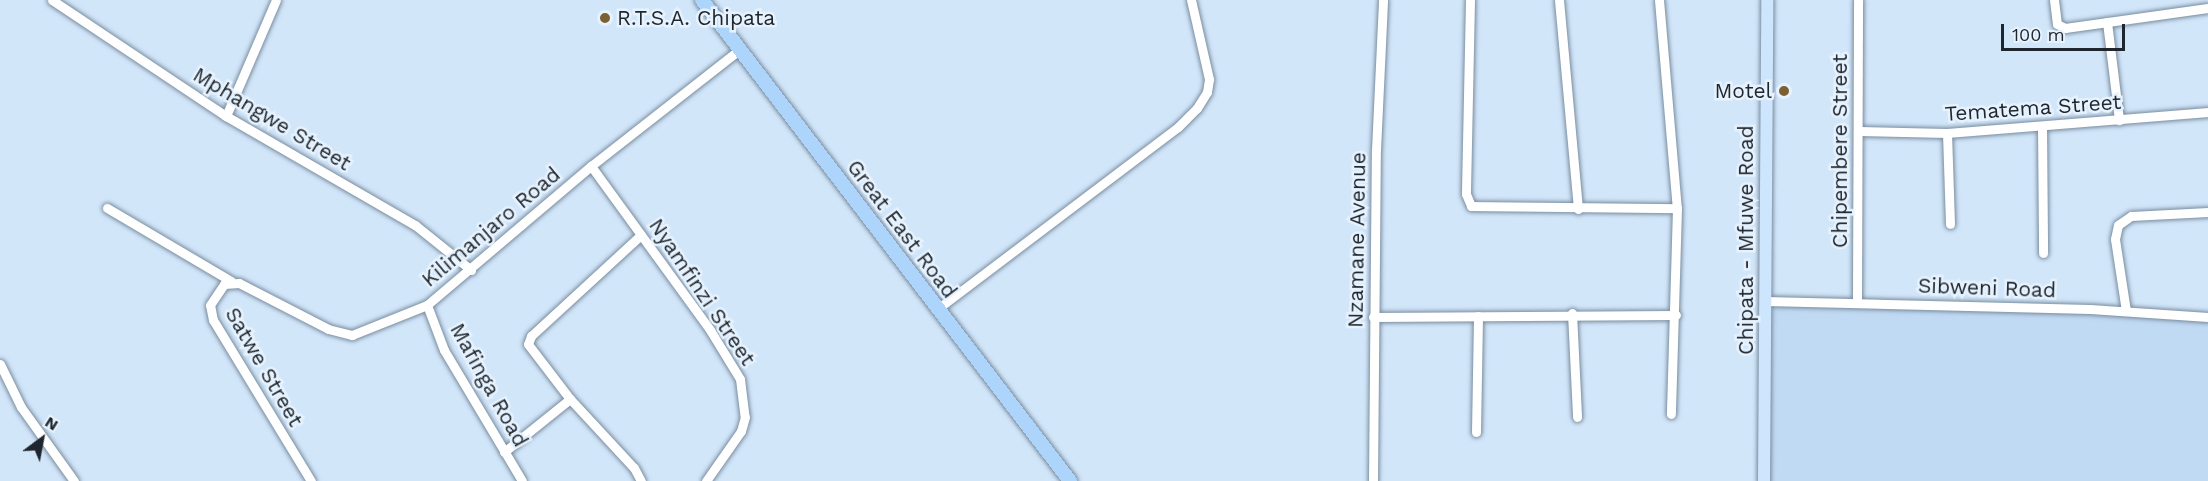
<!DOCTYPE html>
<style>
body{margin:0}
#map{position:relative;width:2208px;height:481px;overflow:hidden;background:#d2e6fa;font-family:"Work Sans",sans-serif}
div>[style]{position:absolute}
.built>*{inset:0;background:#c1daf4}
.roads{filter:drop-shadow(0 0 2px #7a8d9f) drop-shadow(0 0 2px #7a8d9f)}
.minor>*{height:9px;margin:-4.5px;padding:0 4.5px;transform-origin:4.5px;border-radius:4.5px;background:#fff}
.major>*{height:12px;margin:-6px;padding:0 6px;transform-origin:6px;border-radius:6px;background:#cee6fd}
.highway>*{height:14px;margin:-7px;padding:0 7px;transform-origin:7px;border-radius:7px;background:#add5fc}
.dots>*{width:16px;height:16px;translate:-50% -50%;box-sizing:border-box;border:3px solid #e6f2fe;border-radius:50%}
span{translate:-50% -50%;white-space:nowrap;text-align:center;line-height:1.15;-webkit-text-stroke:5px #e6f2fe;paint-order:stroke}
.poi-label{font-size:21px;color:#1e252c}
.left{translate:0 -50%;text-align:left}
.right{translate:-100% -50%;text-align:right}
.street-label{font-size:21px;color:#1e252c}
.north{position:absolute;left:12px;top:409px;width:60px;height:60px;-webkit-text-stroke:4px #e6f2fe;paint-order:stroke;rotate:32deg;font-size:16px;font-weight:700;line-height:24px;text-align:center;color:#1e252c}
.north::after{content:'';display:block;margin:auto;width:21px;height:27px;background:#1e252c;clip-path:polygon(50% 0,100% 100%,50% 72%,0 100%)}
.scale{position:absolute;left:2001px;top:24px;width:124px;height:27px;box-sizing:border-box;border:3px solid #1e252c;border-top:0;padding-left:8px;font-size:18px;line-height:21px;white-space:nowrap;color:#1e252c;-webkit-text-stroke:4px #e6f2fe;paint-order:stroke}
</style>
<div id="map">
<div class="built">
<div style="clip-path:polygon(1765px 301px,2208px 318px,2208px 481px,1762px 481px)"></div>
</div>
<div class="roads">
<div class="minor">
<div style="left:52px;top:0;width:209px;rotate:33.7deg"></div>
<div style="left:226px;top:116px;width:218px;rotate:30deg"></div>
<div style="left:415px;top:225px;width:72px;rotate:38.8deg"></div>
<div style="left:1470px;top:0;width:194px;rotate:91.2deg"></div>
<div style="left:1466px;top:194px;width:13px;rotate:67deg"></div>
<div style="left:1471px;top:206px;width:206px;rotate:0.6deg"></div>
<div style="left:1559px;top:0;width:210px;rotate:84.8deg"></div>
<div style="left:1659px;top:0;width:209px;rotate:85.1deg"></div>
<div style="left:1677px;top:208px;width:206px;rotate:91.7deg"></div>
<div style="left:2054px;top:0;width:24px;rotate:83deg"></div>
<div style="left:2057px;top:24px;width:9px;rotate:27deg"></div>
<div style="left:2065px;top:28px;width:144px;rotate:-8deg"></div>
<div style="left:2107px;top:22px;width:99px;rotate:83deg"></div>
<div style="left:226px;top:116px;width:126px;rotate:-66.7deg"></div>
<div style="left:2042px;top:126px;width:127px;rotate:89.5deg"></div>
<div style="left:1859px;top:131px;width:88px;rotate:1.3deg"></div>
<div style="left:1947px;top:133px;width:262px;rotate:-4.6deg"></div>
<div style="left:1947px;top:133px;width:91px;rotate:88.1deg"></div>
<div style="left:591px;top:166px;width:203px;rotate:54deg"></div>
<div style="left:710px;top:330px;width:57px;rotate:58.5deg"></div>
<div style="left:740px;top:379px;width:38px;rotate:83deg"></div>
<div style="left:745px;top:417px;width:15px;rotate:106deg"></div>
<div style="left:741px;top:431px;width:61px;rotate:125deg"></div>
<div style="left:107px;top:208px;width:144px;rotate:30.5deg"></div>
<div style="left:1765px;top:301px;width:325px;rotate:1.4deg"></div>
<div style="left:2090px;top:309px;width:118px;rotate:3.9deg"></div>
<div style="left:1857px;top:302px;width:302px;rotate:-89.8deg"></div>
<div style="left:427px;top:305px;width:48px;rotate:69.3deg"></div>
<div style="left:444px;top:350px;width:152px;rotate:59.2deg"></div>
<div style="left:936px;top:310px;width:303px;rotate:-37.1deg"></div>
<div style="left:1178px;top:127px;width:27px;rotate:-45deg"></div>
<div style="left:1197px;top:108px;width:19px;rotate:-58deg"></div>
<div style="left:1207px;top:92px;width:13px;rotate:-81deg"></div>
<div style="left:1209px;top:79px;width:81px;rotate:-102.8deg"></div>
<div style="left:2126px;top:311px;width:73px;rotate:-98.7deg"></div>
<div style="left:2115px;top:239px;width:14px;rotate:-78deg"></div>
<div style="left:2118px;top:225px;width:16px;rotate:-35deg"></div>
<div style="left:2131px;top:216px;width:77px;rotate:-3deg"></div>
<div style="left:1572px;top:313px;width:104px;rotate:87.2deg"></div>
<div style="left:1373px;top:317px;width:303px;rotate:-0.4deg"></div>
<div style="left:0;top:364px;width:48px;rotate:64deg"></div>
<div style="left:21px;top:407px;width:91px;rotate:54.4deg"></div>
<div style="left:1476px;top:432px;width:116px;rotate:-89deg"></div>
<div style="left:504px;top:452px;width:85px;rotate:-38.8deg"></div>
<div style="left:311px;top:481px;width:188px;rotate:-121.3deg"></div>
<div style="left:213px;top:320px;width:15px;rotate:-101deg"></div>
<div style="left:210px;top:305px;width:25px;rotate:-56deg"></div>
<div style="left:224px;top:284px;width:15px;rotate:-4deg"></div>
<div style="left:239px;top:283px;width:100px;rotate:27.3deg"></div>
<div style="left:328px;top:329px;width:25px;rotate:14deg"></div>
<div style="left:352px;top:335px;width:81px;rotate:-21.8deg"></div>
<div style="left:427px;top:305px;width:215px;rotate:-40.3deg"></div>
<div style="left:591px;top:166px;width:189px;rotate:-38.1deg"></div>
<div style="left:641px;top:481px;width:15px;rotate:-118deg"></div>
<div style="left:634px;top:468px;width:94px;rotate:-132.8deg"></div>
<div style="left:570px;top:399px;width:69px;rotate:-127.4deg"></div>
<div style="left:528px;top:344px;width:9px;rotate:-69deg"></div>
<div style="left:531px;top:336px;width:149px;rotate:-42.6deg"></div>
<div style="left:1373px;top:481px;width:331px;rotate:-89.5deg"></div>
<div style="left:1376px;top:150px;width:150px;rotate:-87.3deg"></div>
</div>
<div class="major">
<div style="left:1764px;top:481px;width:481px;rotate:-89.6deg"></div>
</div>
<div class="highway">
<div style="left:702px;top:0;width:606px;rotate:52.58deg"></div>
</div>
</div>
<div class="dots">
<div style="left:605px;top:18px;background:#7b6132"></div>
<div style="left:1784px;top:91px;background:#7b6132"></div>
</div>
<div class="poi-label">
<span class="left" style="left:617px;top:18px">R.T.S.A. Chipata</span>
<span class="right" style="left:1772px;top:91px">Motel</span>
</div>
<div class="street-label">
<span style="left:2033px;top:108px;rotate:-4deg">Tematema Street</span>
<span style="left:272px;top:119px;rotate:31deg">Mphangwe Street</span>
<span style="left:1840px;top:151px;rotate:-90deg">Chipembere Street</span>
<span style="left:491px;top:227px;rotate:-40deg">Kilimanjaro Road</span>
<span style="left:902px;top:229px;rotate:53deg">Great East Road</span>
<span style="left:1357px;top:240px;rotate:-89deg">Nzamane Avenue</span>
<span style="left:1746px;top:240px;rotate:-90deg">Chipata - Mfuwe Road</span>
<span style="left:1987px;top:288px;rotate:2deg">Sibweni Road</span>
<span style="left:702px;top:292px;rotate:56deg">Nyamfinzi Street</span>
<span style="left:264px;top:367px;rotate:60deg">Satwe Street</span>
<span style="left:489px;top:385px;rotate:61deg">Mafinga Road</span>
</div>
<div class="north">N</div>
<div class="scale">100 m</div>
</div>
